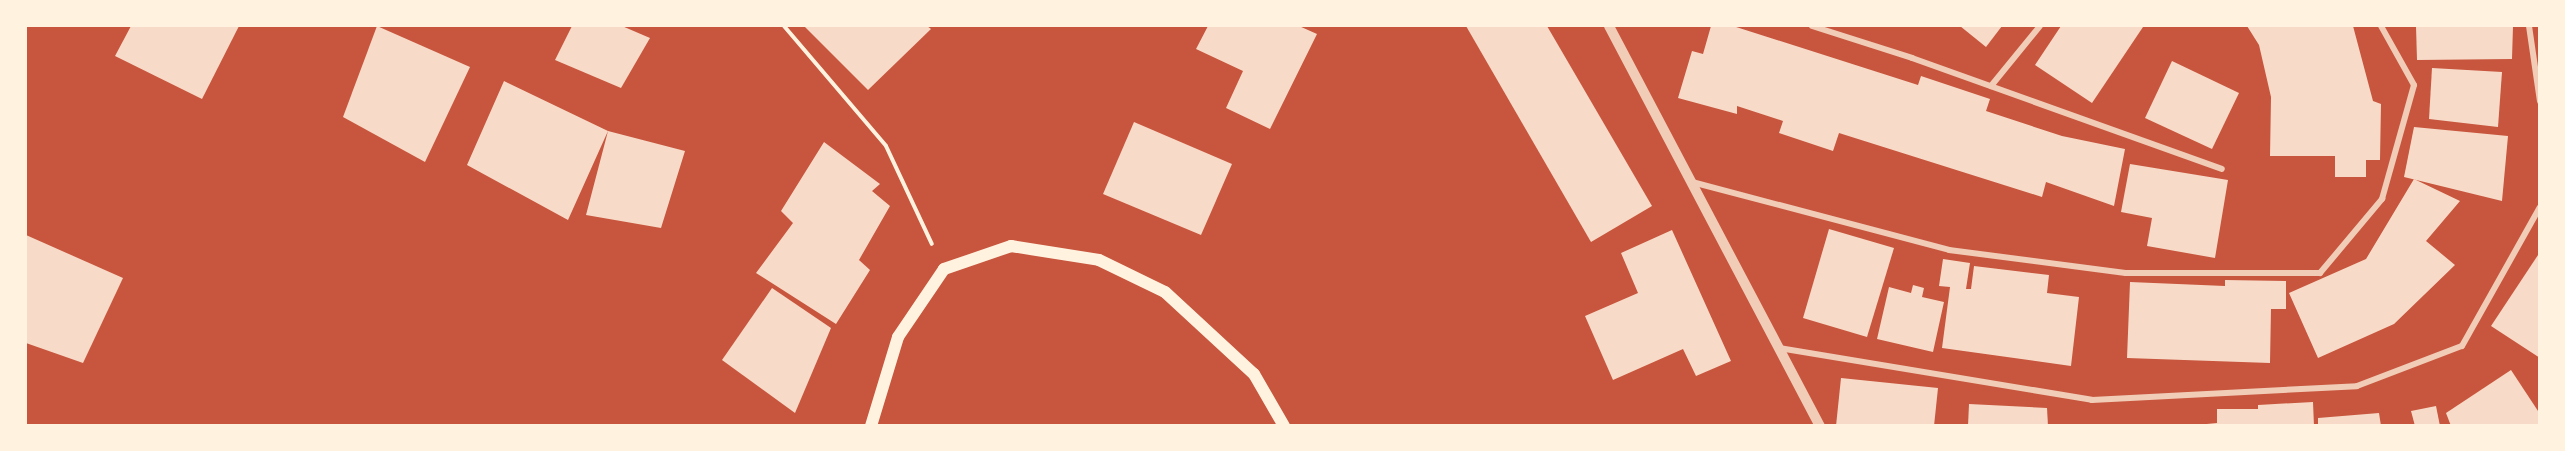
<!DOCTYPE html>
<style>
body{margin:0}
#map{position:relative;width:2565px;height:451px;overflow:hidden;background:#c8553d;font-family:Cabin,sans-serif}
div>[style]{position:absolute}
.building>*{inset:0;background:#f7dbc8}
.path>*{height:4px;margin:-2px;padding:0 2px;transform-origin:2px;border-radius:2px;background:#fff3e0}
.minor>*{height:6px;margin:-3px;padding:0 3px;transform-origin:3px;border-radius:3px;background:#f1ccb7}
.tertiary>*{height:10px;margin:-5px;padding:0 5px;transform-origin:5px;border-radius:5px;background:#f1ccb7}
.secondary>*{height:12px;margin:-6px;padding:0 6px;transform-origin:6px;border-radius:6px;background:#fff3e0}
span{translate:-50% -50%;white-space:nowrap;text-align:center;line-height:1.15;-webkit-text-stroke:4.5px #fff3e0;paint-order:stroke}
.frame{position:absolute;inset:0;border:27px solid #fff3e0;pointer-events:none}
</style>
<div id="map">
<div class="building">
<div style="clip-path:polygon(131px 26px,239px 26px,202px 99px,115px 56px)"></div>
<div style="clip-path:polygon(377px 26px,470px 67px,425px 162px,343px 117px)"></div>
<div style="clip-path:polygon(572px 26px,622px 26px,650px 38px,621px 88px,555px 60px)"></div>
<div style="clip-path:polygon(804px 26px,927px 26px,931px 29px,868px 90px)"></div>
<div style="clip-path:polygon(1208px 26px,1299px 26px,1317px 34px,1270px 129px,1226px 108px,1243px 71px,1196px 49px)"></div>
<div style="clip-path:polygon(1466px 26px,1547px 26px,1652px 206px,1591px 242px)"></div>
<div style="clip-path:polygon(1711px 26px,1733px 26px,1918px 85px,1921px 76px,1990px 99px,1986px 111px,2062px 136px,2125px 149px,2114px 206px,2046px 182px,2042px 197px,1839px 133px,1833px 151px,1779px 133px,1783px 121px,1737px 106px,1737px 114px,1678px 98px,1692px 51px,1703px 54px)"></div>
<div style="clip-path:polygon(1960px 26px,2002px 26px,1986px 47px)"></div>
<div style="clip-path:polygon(2061px 26px,2143px 27px,2092px 103px,2035px 65px)"></div>
<div style="clip-path:polygon(2247px 26px,2353px 26px,2373px 101px,2381px 104px,2380px 160px,2366px 160px,2366px 177px,2335px 177px,2335px 156px,2270px 156px,2271px 97px,2259px 45px)"></div>
<div style="clip-path:polygon(2416px 26px,2513px 26px,2512px 59px,2417px 60px)"></div>
<div style="clip-path:polygon(2172px 61px,2239px 93px,2212px 149px,2145px 118px)"></div>
<div style="clip-path:polygon(2432px 68px,2502px 72px,2498px 127px,2429px 119px)"></div>
<div style="clip-path:polygon(504px 81px,608px 131px,685px 151px,661px 228px,586px 215px,608px 131px,568px 220px,467px 165px)"></div>
<div style="clip-path:polygon(1134px 122px,1232px 164px,1201px 235px,1103px 194px)"></div>
<div style="clip-path:polygon(2414px 127px,2508px 136px,2502px 201px,2404px 177px)"></div>
<div style="clip-path:polygon(824px 142px,880px 184px,872px 191px,890px 206px,859px 260px,870px 270px,836px 324px,756px 273px,793px 223px,781px 211px)"></div>
<div style="clip-path:polygon(2130px 164px,2228px 180px,2215px 258px,2147px 246px,2152px 218px,2121px 212px)"></div>
<div style="clip-path:polygon(2414px 179px,2460px 201px,2426px 241px,2455px 265px,2394px 324px,2318px 358px,2289px 293px,2366px 259px)"></div>
<div style="clip-path:polygon(1829px 229px,1894px 248px,1867px 337px,1803px 318px)"></div>
<div style="clip-path:polygon(1672px 230px,1731px 361px,1696px 376px,1683px 349px,1613px 380px,1585px 316px,1638px 293px,1621px 253px)"></div>
<div style="clip-path:polygon(26px 235px,123px 278px,83px 363px,26px 343px)"></div>
<div style="clip-path:polygon(2540px 252px,2540px 358px,2491px 326px)"></div>
<div style="clip-path:polygon(1943px 259px,1970px 263px,1966px 289px,1971px 289px,1974px 266px,2049px 275px,2047px 293px,2079px 297px,2071px 366px,1942px 348px,1950px 287px,1939px 286px)"></div>
<div style="clip-path:polygon(2225px 280px,2286px 281px,2286px 309px,2271px 309px,2270px 363px,2127px 358px,2130px 282px,2225px 286px)"></div>
<div style="clip-path:polygon(1913px 285px,1924px 288px,1922px 297px,1944px 302px,1933px 352px,1877px 339px,1889px 287px,1911px 293px)"></div>
<div style="clip-path:polygon(772px 288px,831px 328px,795px 413px,722px 360px)"></div>
<div style="clip-path:polygon(2511px 370px,2540px 414px,2540px 426px,2451px 426px,2446px 413px)"></div>
<div style="clip-path:polygon(1841px 378px,1938px 388px,1934px 426px,1836px 426px)"></div>
<div style="clip-path:polygon(2313px 402px,2314px 426px,2186px 426px,2217px 423px,2217px 409px,2258px 409px,2258px 405px)"></div>
<div style="clip-path:polygon(1969px 404px,2047px 408px,2048px 426px,1968px 426px)"></div>
<div style="clip-path:polygon(2436px 406px,2440px 426px,2415px 426px,2411px 411px)"></div>
<div style="clip-path:polygon(2379px 413px,2381px 426px,2318px 426px,2318px 418px)"></div>
</div>
<div class="path">
<div style="left:784px;top:26px;width:157px;rotate:49.6deg"></div>
<div style="left:886px;top:146px;width:108px;rotate:64.9deg"></div>
</div>
<div class="minor">
<div style="left:1812px;top:26px;width:105px;rotate:17.7deg"></div>
<div style="left:1912px;top:58px;width:329px;rotate:19.7deg"></div>
<div style="left:2529px;top:26px;width:76px;rotate:81.7deg"></div>
<div style="left:1991px;top:86px;width:77px;rotate:-50.8deg"></div>
<div style="left:1692px;top:182px;width:266px;rotate:14.8deg"></div>
<div style="left:1949px;top:250px;width:178px;rotate:7.4deg"></div>
<div style="left:2126px;top:273px;width:194px"></div>
<div style="left:2320px;top:273px;width:97px;rotate:-50deg"></div>
<div style="left:2382px;top:199px;width:118px;rotate:-74.3deg"></div>
<div style="left:2414px;top:85px;width:68px;rotate:-119.2deg"></div>
<div style="left:1779px;top:348px;width:317px;rotate:9.4deg"></div>
<div style="left:2092px;top:400px;width:265px;rotate:-3deg"></div>
<div style="left:2357px;top:386px;width:112px;rotate:-20.9deg"></div>
<div style="left:2462px;top:346px;width:159px;rotate:-60.7deg"></div>
</div>
<div class="tertiary">
<div style="left:1609px;top:26px;width:452px;rotate:62.2deg"></div>
</div>
<div class="secondary">
<div style="left:871px;top:426px;width:93px;rotate:-73.1deg"></div>
<div style="left:898px;top:337px;width:82px;rotate:-55.9deg"></div>
<div style="left:944px;top:269px;width:71px;rotate:-18.9deg"></div>
<div style="left:1011px;top:246px;width:89px;rotate:9deg"></div>
<div style="left:1099px;top:260px;width:73px;rotate:25.9deg"></div>
<div style="left:1165px;top:292px;width:121px;rotate:42.7deg"></div>
<div style="left:1254px;top:374px;width:60px;rotate:60deg"></div>
</div>
<div class="frame"></div>
</div>
